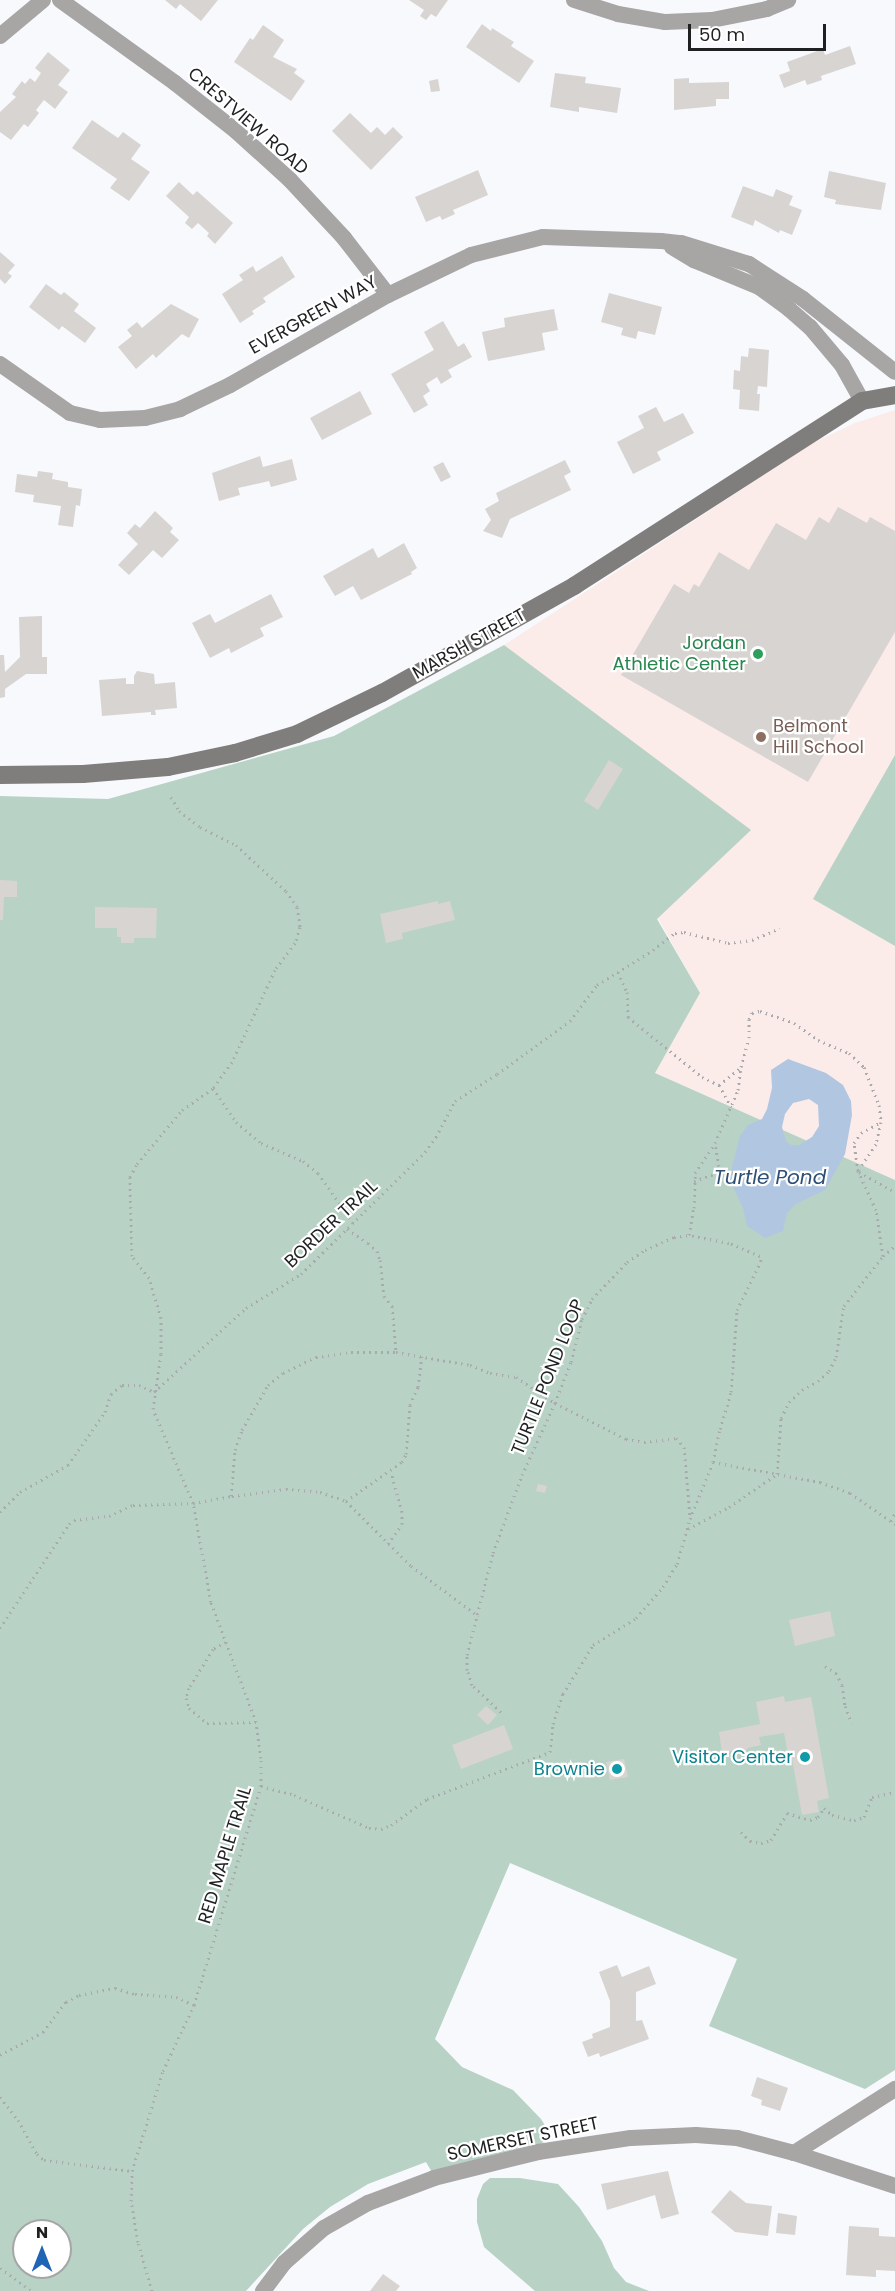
<!DOCTYPE html>
<style>
body{margin:0}
#map{position:relative;width:895px;height:2291px;overflow:hidden;background:#f7f9fd;font-family:Poppins,sans-serif}
div>[style]{position:absolute}
.education>*{inset:0;background:#fbebe9}
.green>*{inset:0;background:#b8d2c5}
.water>*{inset:0;background:#b1c7e1}
.building>*{inset:0;background:#d8d4d2}
.path>*{height:3px;margin-top:-1.5px;transform-origin:0;background:repeating-linear-gradient(90deg,#a9aaad 0 1.5px,transparent 0 6px)}
.street>*{height:16px;margin:-8px;padding:0 8px;transform-origin:8px;border-radius:8px;background:#a7a6a5}
.secondary>*{height:18px;margin:-9px;padding:0 9px;transform-origin:9px;border-radius:9px;background:#807e7c}
.dots>*{width:16px;height:16px;translate:-50% -50%;box-sizing:border-box;border:3px solid #fff;border-radius:50%}
span{translate:-50% -50%;white-space:nowrap;text-align:center;line-height:1.15;-webkit-text-stroke:4.5px #fff;paint-order:stroke}
.street-label{font-size:18px;color:#1f2021}
.leisure-label{font-size:18px;color:#27864d}
.right{translate:-100% -50%;text-align:right}
.education-label{font-size:18px;color:#785e54}
.left{translate:0 -50%;text-align:left}
.culture-label{font-size:18px;color:#0d838f}
.water-label{font-size:20px;color:#2f4f75;font-style:italic}
.north{position:absolute;left:12px;top:2219px;width:60px;height:60px;box-sizing:border-box;background:#fff;border:2px solid #a5a6a6;border-radius:50%;rotate:0deg;font-size:16px;font-weight:700;line-height:24px;text-align:center;color:#1f2021}
.north::after{content:'';display:block;margin:auto;width:21px;height:27px;background:#2064b5;clip-path:polygon(50% 0,100% 100%,50% 72%,0 100%)}
.scale{position:absolute;left:688px;top:24px;width:138px;height:27px;box-sizing:border-box;border:3px solid #1f2021;border-top:0;padding-left:8px;font-size:18px;line-height:21px;white-space:nowrap;color:#1f2021;-webkit-text-stroke:4px #fff;paint-order:stroke}
</style>
<div id="map">
<div class="education">
<div style="clip-path:polygon(895px 410px,895px 1180px,655px 1073px,700px 993px,504px 645px,813px 443px,855px 423px)"></div>
</div>
<div class="green">
<div style="clip-path:polygon(evenodd,504px 645px,751px 830px,657px 919px,700px 993px,655px 1073px,895px 1180px,895px 2070px,865px 2089px,709px 2026px,737px 1959px,510px 1863px,435px 2039px,462px 2067px,513px 2090px,541px 2119px,547px 2129px,545px 2141px,534px 2149px,433px 2174px,426px 2162px,368px 2184px,330px 2207px,303px 2229px,246px 2291px,0 2291px,0 796px,108px 799px,334px 736px,504px 645px,24px 2231px,60px 2231px,60px 2267px,24px 2267px,24px 2231px)"></div>
<div style="clip-path:polygon(895px 755px,895px 946px,813px 899px)"></div>
<div style="clip-path:polygon(490px 2178px,520px 2178px,558px 2184px,579px 2207px,602px 2241px,614px 2268px,626px 2282px,649px 2291px,535px 2291px,484px 2247px,477px 2222px,477px 2199px,483px 2184px)"></div>
</div>
<div class="water">
<div style="clip-path:polygon(evenodd,788px 1059px,826px 1073px,843px 1085px,851px 1101px,852px 1115px,845px 1154px,825px 1190px,796px 1204px,787px 1213px,783px 1231px,765px 1238px,747px 1226px,743px 1208px,729px 1178px,740px 1136px,748px 1125px,762px 1119px,767px 1109px,772px 1088px,771px 1070px,788px 1059px,809px 1099px,818px 1105px,819px 1126px,812px 1137px,799px 1145px,791px 1145px,786px 1141px,782px 1127px,785px 1114px,793px 1103px,809px 1099px)"></div>
</div>
<div class="building">
<div style="clip-path:polygon(165px 0,218px 0,201px 21px,180px 4px,176px 9px)"></div>
<div style="clip-path:polygon(409px 0,448px 0,436px 17px,431px 14px,426px 20px,420px 16px,424px 10px)"></div>
<div style="clip-path:polygon(482px 24px,491px 31px,492px 28px,514px 42px,511px 46px,534px 61px,519px 83px,466px 47px)"></div>
<div style="clip-path:polygon(263px 25px,284px 40px,273px 57px,297px 69px,294px 73px,305px 81px,291px 101px,234px 62px,250px 38px,253px 40px)"></div>
<div style="clip-path:polygon(850px 46px,856px 64px,821px 76px,822px 80px,807px 85px,805px 80px,784px 88px,779px 75px,790px 71px,787px 62px,823px 49px,825px 55px)"></div>
<div style="clip-path:polygon(48px 52px,70px 70px,58px 85px,68px 92px,55px 109px,44px 100px,36px 110px,39px 113px,28px 127px,24px 124px,11px 140px,0 132px,0 112px,16px 97px,12px 94px,22px 81px,25px 84px,30px 78px,35px 82px,41px 73px,35px 68px)"></div>
<div style="clip-path:polygon(555px 73px,586px 77px,585px 83px,621px 88px,617px 113px,579px 107px,579px 112px,550px 107px)"></div>
<div style="clip-path:polygon(689px 78px,689px 83px,729px 82px,729px 99px,716px 99px,716px 106px,674px 110px,674px 79px)"></div>
<div style="clip-path:polygon(438px 79px,440px 91px,431px 92px,429px 81px)"></div>
<div style="clip-path:polygon(350px 113px,371px 133px,377px 127px,385px 135px,393px 127px,403px 137px,371px 170px,332px 131px)"></div>
<div style="clip-path:polygon(92px 120px,118px 138px,123px 132px,141px 145px,131px 159px,150px 172px,129px 201px,110px 188px,117px 179px,72px 148px)"></div>
<div style="clip-path:polygon(478px 170px,488px 195px,453px 210px,455px 214px,442px 220px,440px 216px,426px 222px,415px 197px)"></div>
<div style="clip-path:polygon(829px 171px,886px 183px,881px 210px,835px 204px,836px 200px,824px 197px)"></div>
<div style="clip-path:polygon(179px 182px,193px 195px,197px 191px,233px 223px,215px 244px,207px 236px,209px 233px,198px 223px,192px 229px,185px 223px,189px 217px,166px 196px)"></div>
<div style="clip-path:polygon(743px 186px,773px 197px,776px 189px,793px 196px,789px 205px,802px 210px,792px 235px,780px 230px,779px 233px,755px 220px,753px 226px,731px 217px)"></div>
<div style="clip-path:polygon(0 252px,15px 265px,8px 273px,12px 276px,5px 284px,0 279px)"></div>
<div style="clip-path:polygon(282px 256px,295px 277px,263px 298px,266px 302px,252px 311px,254px 314px,240px 323px,222px 294px,243px 280px,239px 275px,253px 266px,256px 272px)"></div>
<div style="clip-path:polygon(46px 284px,61px 295px,64px 292px,79px 304px,74px 311px,96px 328px,85px 343px,62px 326px,59px 330px,29px 307px)"></div>
<div style="clip-path:polygon(609px 293px,662px 307px,655px 335px,638px 331px,636px 339px,621px 335px,623px 328px,601px 322px)"></div>
<div style="clip-path:polygon(171px 304px,199px 319px,189px 338px,182px 334px,156px 358px,153px 354px,136px 369px,118px 347px,132px 336px,127px 330px,137px 322px,142px 328px)"></div>
<div style="clip-path:polygon(554px 309px,558px 330px,542px 333px,545px 350px,488px 361px,482px 332px,505px 327px,504px 318px)"></div>
<div style="clip-path:polygon(443px 321px,458px 347px,464px 343px,472px 357px,448px 370px,452px 377px,441px 384px,437px 377px,426px 384px,430px 391px,423px 396px,428px 405px,414px 413px,391px 374px,434px 350px,424px 332px)"></div>
<div style="clip-path:polygon(749px 348px,769px 350px,767px 387px,758px 386px,757px 394px,760px 394px,759px 411px,739px 409px,740px 390px,733px 389px,734px 370px,740px 371px,741px 356px,748px 357px)"></div>
<div style="clip-path:polygon(360px 391px,372px 414px,322px 440px,310px 418px)"></div>
<div style="clip-path:polygon(656px 407px,664px 422px,683px 413px,694px 433px,657px 452px,661px 460px,633px 474px,617px 442px,644px 428px,638px 416px)"></div>
<div style="clip-path:polygon(260px 456px,263px 467px,292px 459px,297px 480px,271px 487px,269px 481px,238px 488px,240px 495px,219px 501px,212px 473px)"></div>
<div style="clip-path:polygon(565px 460px,571px 472px,564px 476px,571px 490px,510px 519px,502px 538px,483px 531px,491px 520px,485px 509px,499px 501px,496px 493px)"></div>
<div style="clip-path:polygon(443px 462px,451px 477px,441px 482px,433px 467px)"></div>
<div style="clip-path:polygon(38px 471px,53px 473px,52px 479px,68px 482px,68px 487px,82px 489px,80px 506px,76px 505px,73px 527px,58px 525px,61px 506px,33px 502px,34px 495px,15px 492px,17px 474px,37px 477px)"></div>
<div style="clip-path:polygon(838px 507px,867px 523px,870px 517px,895px 531px,895px 632px,808px 782px,621px 675px,674px 584px,689px 593px,694px 584px,699px 587px,719px 552px,749px 570px,776px 523px,806px 540px,819px 517px,829px 523px)"></div>
<div style="clip-path:polygon(155px 511px,173px 528px,170px 532px,179px 540px,162px 558px,153px 550px,129px 575px,118px 565px,138px 544px,127px 533px,135px 524px,140px 528px)"></div>
<div style="clip-path:polygon(404px 543px,417px 568px,411px 572px,412px 574px,361px 600px,353px 586px,335px 596px,323px 576px,373px 548px,378px 558px)"></div>
<div style="clip-path:polygon(271px 594px,283px 617px,260px 628px,264px 636px,231px 653px,229px 648px,210px 658px,192px 623px,210px 614px,215px 623px)"></div>
<div style="clip-path:polygon(42px 616px,42px 657px,47px 657px,47px 674px,26px 674px,5px 689px,5px 697px,0 698px,0 655px,4px 655px,5px 672px,20px 657px,19px 617px)"></div>
<div style="clip-path:polygon(137px 671px,154px 674px,155px 684px,175px 682px,177px 708px,155px 710px,156px 715px,151px 715px,151px 712px,102px 716px,99px 680px,126px 678px,126px 684px,134px 684px,134px 676px)"></div>
<div style="clip-path:polygon(609px 760px,623px 769px,598px 810px,584px 801px)"></div>
<div style="clip-path:polygon(0 880px,17px 881px,17px 897px,4px 897px,3px 920px,0 920px)"></div>
<div style="clip-path:polygon(438px 901px,438px 904px,450px 901px,455px 920px,402px 933px,403px 939px,386px 943px,380px 914px)"></div>
<div style="clip-path:polygon(95px 907px,157px 908px,156px 938px,134px 938px,134px 943px,121px 943px,121px 937px,117px 937px,117px 928px,95px 928px)"></div>
<div style="clip-path:polygon(538px 1484px,547px 1486px,545px 1493px,536px 1491px)"></div>
<div style="clip-path:polygon(830px 1611px,835px 1636px,795px 1646px,789px 1620px)"></div>
<div style="clip-path:polygon(784px 1696px,785px 1702px,811px 1697px,829px 1798px,817px 1801px,819px 1812px,802px 1815px,792px 1759px,789px 1760px,784px 1733px,759px 1737px,761px 1745px,748px 1748px,743px 1755px,735px 1750px,722px 1753px,719px 1732px,760px 1724px,756px 1702px)"></div>
<div style="clip-path:polygon(486px 1706px,497px 1715px,488px 1725px,477px 1715px)"></div>
<div style="clip-path:polygon(504px 1725px,513px 1749px,461px 1769px,452px 1745px)"></div>
<div style="clip-path:polygon(624px 1759px,628px 1777px,610px 1780px,606px 1762px)"></div>
<div style="clip-path:polygon(617px 1965px,622px 1977px,649px 1966px,656px 1984px,636px 1992px,636px 2021px,642px 2020px,649px 2039px,600px 2057px,599px 2053px,588px 2057px,582px 2042px,593px 2038px,592px 2034px,610px 2027px,610px 2001px,599px 1972px)"></div>
<div style="clip-path:polygon(757px 2077px,788px 2088px,780px 2111px,761px 2105px,762px 2100px,751px 2096px)"></div>
<div style="clip-path:polygon(668px 2171px,679px 2214px,661px 2219px,655px 2195px,607px 2210px,601px 2184px)"></div>
<div style="clip-path:polygon(730px 2190px,746px 2203px,772px 2206px,768px 2236px,735px 2232px,711px 2212px)"></div>
<div style="clip-path:polygon(778px 2213px,797px 2216px,795px 2235px,776px 2233px)"></div>
<div style="clip-path:polygon(849px 2226px,879px 2228px,879px 2236px,895px 2237px,895px 2271px,876px 2270px,876px 2277px,846px 2275px)"></div>
<div style="clip-path:polygon(383px 2274px,400px 2286px,396px 2291px,370px 2291px)"></div>
</div>
<div class="path">
<div style="left:171px;top:797px;width:16px;rotate:60deg"></div>
<div style="left:179px;top:811px;width:26px;rotate:37deg"></div>
<div style="left:200px;top:827px;width:40px;rotate:26.6deg"></div>
<div style="left:236px;top:845px;width:68px;rotate:42.6deg"></div>
<div style="left:286px;top:891px;width:19px;rotate:55deg"></div>
<div style="left:297px;top:907px;width:20px;rotate:81deg"></div>
<div style="left:300px;top:927px;width:17px;rotate:107deg"></div>
<div style="left:295px;top:943px;width:34px;rotate:127deg"></div>
<div style="left:275px;top:970px;width:102px;rotate:115.1deg"></div>
<div style="left:232px;top:1062px;width:32px;rotate:126deg"></div>
<div style="left:618px;top:972px;width:22px;rotate:66deg"></div>
<div style="left:627px;top:992px;width:25px;rotate:88deg"></div>
<div style="left:628px;top:1017px;width:95px;rotate:39deg"></div>
<div style="left:702px;top:1077px;width:19px;rotate:25deg"></div>
<div style="left:719px;top:1085px;width:25px;rotate:61deg"></div>
<div style="left:719px;top:1085px;width:28px;rotate:-39deg"></div>
<div style="left:720px;top:1172px;width:21px;rotate:5deg"></div>
<div style="left:859px;top:1172px;width:41px;rotate:29.1deg"></div>
<div style="left:694px;top:1181px;width:28px;rotate:-19deg"></div>
<div style="left:720px;top:1172px;width:27px;rotate:-100deg"></div>
<div style="left:347px;top:1229px;width:25px;rotate:34deg"></div>
<div style="left:368px;top:1243px;width:12px;rotate:42deg"></div>
<div style="left:377px;top:1251px;width:9px;rotate:72deg"></div>
<div style="left:380px;top:1260px;width:36px;rotate:84deg"></div>
<div style="left:384px;top:1296px;width:13px;rotate:51deg"></div>
<div style="left:392px;top:1306px;width:46px;rotate:85deg"></div>
<div style="left:883px;top:1256px;width:16px;rotate:-40deg"></div>
<div style="left:713px;top:1462px;width:109px;rotate:10.6deg"></div>
<div style="left:820px;top:1482px;width:32px;rotate:20deg"></div>
<div style="left:850px;top:1493px;width:55px;rotate:34.6deg"></div>
<div style="left:232px;top:1496px;width:54px;rotate:-7.4deg"></div>
<div style="left:286px;top:1489px;width:34px;rotate:5deg"></div>
<div style="left:320px;top:1492px;width:28px;rotate:19deg"></div>
<div style="left:346px;top:1501px;width:92px;rotate:45deg"></div>
<div style="left:411px;top:1566px;width:84px;rotate:36.7deg"></div>
<div style="left:346px;top:1501px;width:68px;rotate:-34.9deg"></div>
<div style="left:402px;top:1462px;width:9px;rotate:-63deg"></div>
<div style="left:406px;top:1454px;width:49px;rotate:-85.3deg"></div>
<div style="left:410px;top:1405px;width:20px;rotate:-66deg"></div>
<div style="left:418px;top:1387px;width:31px;rotate:-83deg"></div>
<div style="left:0;top:1512px;width:28px;rotate:-45deg"></div>
<div style="left:20px;top:1492px;width:55px;rotate:-29.4deg"></div>
<div style="left:68px;top:1465px;width:65px;rotate:-55.1deg"></div>
<div style="left:105px;top:1412px;width:19px;rotate:-72deg"></div>
<div style="left:111px;top:1394px;width:14px;rotate:-39deg"></div>
<div style="left:122px;top:1385px;width:17px"></div>
<div style="left:139px;top:1385px;width:17px;rotate:25deg"></div>
<div style="left:154px;top:1392px;width:125px;rotate:-42.4deg"></div>
<div style="left:246px;top:1308px;width:65px;rotate:-31.7deg"></div>
<div style="left:301px;top:1274px;width:174px;rotate:-44.5deg"></div>
<div style="left:425px;top:1152px;width:19px;rotate:-54deg"></div>
<div style="left:436px;top:1137px;width:41px;rotate:-62.2deg"></div>
<div style="left:455px;top:1101px;width:50px;rotate:-32.7deg"></div>
<div style="left:497px;top:1074px;width:90px;rotate:-36deg"></div>
<div style="left:570px;top:1021px;width:45px;rotate:-53.1deg"></div>
<div style="left:597px;top:985px;width:66px;rotate:-32deg"></div>
<div style="left:653px;top:950px;width:28px;rotate:-38deg"></div>
<div style="left:675px;top:933px;width:9px;rotate:-6deg"></div>
<div style="left:684px;top:932px;width:45px;rotate:14deg"></div>
<div style="left:728px;top:943px;width:24px;rotate:-7deg"></div>
<div style="left:752px;top:940px;width:30px;rotate:-23deg"></div>
<div style="left:891px;top:1521px;width:9px;rotate:-63deg"></div>
<div style="left:688px;top:1529px;width:47px;rotate:-28.2deg"></div>
<div style="left:729px;top:1507px;width:58px;rotate:-34.5deg"></div>
<div style="left:777px;top:1474px;width:56px;rotate:-85.9deg"></div>
<div style="left:781px;top:1418px;width:18px;rotate:-63deg"></div>
<div style="left:789px;top:1402px;width:18px;rotate:-43deg"></div>
<div style="left:802px;top:1390px;width:18px;rotate:-29deg"></div>
<div style="left:818px;top:1381px;width:15px;rotate:-42deg"></div>
<div style="left:829px;top:1371px;width:16px;rotate:-63deg"></div>
<div style="left:836px;top:1357px;width:52px;rotate:-81.1deg"></div>
<div style="left:844px;top:1306px;width:63px;rotate:-52deg"></div>
<div style="left:883px;top:1256px;width:47px;rotate:-98.7deg"></div>
<div style="left:876px;top:1210px;width:43px;rotate:-114.8deg"></div>
<div style="left:858px;top:1171px;width:28px;rotate:-98deg"></div>
<div style="left:854px;top:1143px;width:12px;rotate:-55deg"></div>
<div style="left:861px;top:1133px;width:23px;rotate:-29deg"></div>
<div style="left:388px;top:1544px;width:24px;rotate:-55deg"></div>
<div style="left:402px;top:1524px;width:12px;rotate:-90deg"></div>
<div style="left:402px;top:1512px;width:41px;rotate:-105.4deg"></div>
<div style="left:0;top:1628px;width:125px;rotate:-56.4deg"></div>
<div style="left:69px;top:1524px;width:6px;rotate:-39deg"></div>
<div style="left:74px;top:1520px;width:35px;rotate:-7deg"></div>
<div style="left:109px;top:1516px;width:26px;rotate:-25deg"></div>
<div style="left:133px;top:1505px;width:60px;rotate:-1.9deg"></div>
<div style="left:193px;top:1503px;width:39px;rotate:-10deg"></div>
<div style="left:231px;top:1496px;width:46px;rotate:-85deg"></div>
<div style="left:235px;top:1450px;width:21px;rotate:-71deg"></div>
<div style="left:242px;top:1430px;width:52px;rotate:-60deg"></div>
<div style="left:268px;top:1385px;width:19px;rotate:-39deg"></div>
<div style="left:283px;top:1373px;width:37px;rotate:-26deg"></div>
<div style="left:316px;top:1357px;width:35px;rotate:-8deg"></div>
<div style="left:351px;top:1352px;width:45px"></div>
<div style="left:396px;top:1352px;width:75px;rotate:10deg"></div>
<div style="left:470px;top:1365px;width:22px;rotate:22deg"></div>
<div style="left:490px;top:1373px;width:26px;rotate:9deg"></div>
<div style="left:516px;top:1377px;width:47px;rotate:33.7deg"></div>
<div style="left:555px;top:1403px;width:80px;rotate:26.9deg"></div>
<div style="left:626px;top:1439px;width:18px;rotate:9deg"></div>
<div style="left:644px;top:1442px;width:32px;rotate:-7deg"></div>
<div style="left:676px;top:1438px;width:12px;rotate:48deg"></div>
<div style="left:684px;top:1447px;width:70px;rotate:85.1deg"></div>
<div style="left:226px;top:1642px;width:15px;rotate:152deg"></div>
<div style="left:213px;top:1649px;width:46px;rotate:121.6deg"></div>
<div style="left:189px;top:1688px;width:10px;rotate:107deg"></div>
<div style="left:186px;top:1698px;width:10px;rotate:73deg"></div>
<div style="left:189px;top:1708px;width:23px;rotate:40deg"></div>
<div style="left:207px;top:1723px;width:49px;rotate:-1.2deg"></div>
<div style="left:825px;top:1666px;width:13px;rotate:32deg"></div>
<div style="left:836px;top:1673px;width:13px;rotate:63deg"></div>
<div style="left:842px;top:1685px;width:21px;rotate:82deg"></div>
<div style="left:845px;top:1706px;width:18px;rotate:68deg"></div>
<div style="left:501px;top:1712px;width:40px;rotate:-137deg"></div>
<div style="left:472px;top:1685px;width:16px;rotate:-108deg"></div>
<div style="left:467px;top:1670px;width:15px;rotate:-90deg"></div>
<div style="left:467px;top:1655px;width:105px;rotate:-75.7deg"></div>
<div style="left:493px;top:1553px;width:83px;rotate:-69.6deg"></div>
<div style="left:522px;top:1475px;width:79px;rotate:-65.4deg"></div>
<div style="left:555px;top:1403px;width:44px;rotate:-68.7deg"></div>
<div style="left:571px;top:1362px;width:44px;rotate:-75.7deg"></div>
<div style="left:582px;top:1319px;width:22px;rotate:-63deg"></div>
<div style="left:592px;top:1299px;width:51px;rotate:-46.6deg"></div>
<div style="left:627px;top:1262px;width:22px;rotate:-34deg"></div>
<div style="left:645px;top:1250px;width:32px;rotate:-24deg"></div>
<div style="left:674px;top:1237px;width:15px;rotate:-8deg"></div>
<div style="left:689px;top:1235px;width:27px;rotate:-80deg"></div>
<div style="left:694px;top:1208px;width:35px;rotate:-88deg"></div>
<div style="left:695px;top:1173px;width:36px;rotate:-56deg"></div>
<div style="left:715px;top:1143px;width:58px;rotate:-66.5deg"></div>
<div style="left:738px;top:1090px;width:23px;rotate:-83deg"></div>
<div style="left:741px;top:1067px;width:30px;rotate:-75deg"></div>
<div style="left:749px;top:1038px;width:19px;rotate:-90deg"></div>
<div style="left:749px;top:1019px;width:7px;rotate:-63deg"></div>
<div style="left:752px;top:1013px;width:8px;rotate:-14deg"></div>
<div style="left:760px;top:1011px;width:36px;rotate:19deg"></div>
<div style="left:794px;top:1023px;width:29px;rotate:35deg"></div>
<div style="left:818px;top:1040px;width:34px;rotate:23deg"></div>
<div style="left:849px;top:1053px;width:21px;rotate:43deg"></div>
<div style="left:864px;top:1067px;width:41px;rotate:68.5deg"></div>
<div style="left:879px;top:1105px;width:17px;rotate:83deg"></div>
<div style="left:881px;top:1122px;width:23px;rotate:103deg"></div>
<div style="left:876px;top:1144px;width:32px;rotate:124deg"></div>
<div style="left:261px;top:1786px;width:34px;rotate:15deg"></div>
<div style="left:294px;top:1795px;width:82px;rotate:23.7deg"></div>
<div style="left:369px;top:1828px;width:12px;rotate:5deg"></div>
<div style="left:381px;top:1829px;width:11px;rotate:-22deg"></div>
<div style="left:391px;top:1825px;width:44px;rotate:-35.8deg"></div>
<div style="left:427px;top:1799px;width:132px;rotate:-20.9deg"></div>
<div style="left:550px;top:1752px;width:28px;rotate:-84deg"></div>
<div style="left:553px;top:1724px;width:32px;rotate:-72deg"></div>
<div style="left:563px;top:1694px;width:57px;rotate:-58.5deg"></div>
<div style="left:593px;top:1645px;width:51px;rotate:-32.1deg"></div>
<div style="left:636px;top:1618px;width:41px;rotate:-48.9deg"></div>
<div style="left:663px;top:1587px;width:27px;rotate:-59deg"></div>
<div style="left:677px;top:1564px;width:47px;rotate:-73.9deg"></div>
<div style="left:690px;top:1519px;width:61px;rotate:-68deg"></div>
<div style="left:713px;top:1462px;width:34px;rotate:-78deg"></div>
<div style="left:720px;top:1429px;width:39px;rotate:-73deg"></div>
<div style="left:731px;top:1392px;width:82px;rotate:-85.8deg"></div>
<div style="left:737px;top:1310px;width:55px;rotate:-63.9deg"></div>
<div style="left:761px;top:1261px;width:5px;rotate:-101deg"></div>
<div style="left:760px;top:1256px;width:34px;rotate:-157deg"></div>
<div style="left:729px;top:1243px;width:41px;rotate:-168.7deg"></div>
<div style="left:741px;top:1832px;width:13px;rotate:45deg"></div>
<div style="left:750px;top:1841px;width:11px;rotate:10deg"></div>
<div style="left:761px;top:1843px;width:10px;rotate:-17deg"></div>
<div style="left:771px;top:1840px;width:31px;rotate:-59deg"></div>
<div style="left:787px;top:1813px;width:24px;rotate:17deg"></div>
<div style="left:810px;top:1820px;width:9px;rotate:-21deg"></div>
<div style="left:818px;top:1817px;width:11px;rotate:-56deg"></div>
<div style="left:824px;top:1808px;width:11px;rotate:41deg"></div>
<div style="left:832px;top:1815px;width:23px;rotate:13deg"></div>
<div style="left:854px;top:1820px;width:10px;rotate:-17deg"></div>
<div style="left:864px;top:1817px;width:22px;rotate:-68deg"></div>
<div style="left:872px;top:1797px;width:24px;rotate:-12deg"></div>
<div style="left:0;top:2055px;width:49px;rotate:-28.1deg"></div>
<div style="left:43px;top:2032px;width:38px;rotate:-53deg"></div>
<div style="left:66px;top:2002px;width:15px;rotate:-28deg"></div>
<div style="left:79px;top:1995px;width:37px;rotate:-11deg"></div>
<div style="left:115px;top:1988px;width:21px;rotate:17deg"></div>
<div style="left:135px;top:1994px;width:41px;rotate:4.2deg"></div>
<div style="left:176px;top:1997px;width:20px;rotate:24deg"></div>
<div style="left:0;top:2097px;width:29px;rotate:52deg"></div>
<div style="left:18px;top:2120px;width:39px;rotate:61deg"></div>
<div style="left:37px;top:2154px;width:9px;rotate:41deg"></div>
<div style="left:44px;top:2160px;width:89px;rotate:7.1deg"></div>
<div style="left:0;top:2268px;width:39px;rotate:36deg"></div>
<div style="left:152px;top:2291px;width:51px;rotate:-105.9deg"></div>
<div style="left:138px;top:2242px;width:42px;rotate:-99.7deg"></div>
<div style="left:131px;top:2201px;width:30px;rotate:-88deg"></div>
<div style="left:132px;top:2171px;width:105px;rotate:-72.8deg"></div>
<div style="left:163px;top:2071px;width:73px;rotate:-64.8deg"></div>
<div style="left:194px;top:2005px;width:229px;rotate:-73deg"></div>
<div style="left:261px;top:1786px;width:28px;rotate:-90deg"></div>
<div style="left:261px;top:1758px;width:36px;rotate:-98deg"></div>
<div style="left:256px;top:1722px;width:128px;rotate:-110.6deg"></div>
<div style="left:211px;top:1602px;width:101px;rotate:-100.3deg"></div>
<div style="left:193px;top:1503px;width:102px;rotate:-113.1deg"></div>
<div style="left:153px;top:1409px;width:56px;rotate:-81.7deg"></div>
<div style="left:161px;top:1354px;width:36px;rotate:-90deg"></div>
<div style="left:161px;top:1318px;width:42px;rotate:-106.7deg"></div>
<div style="left:149px;top:1278px;width:28px;rotate:-128deg"></div>
<div style="left:132px;top:1256px;width:79px;rotate:-91.5deg"></div>
<div style="left:130px;top:1177px;width:15px;rotate:-62deg"></div>
<div style="left:137px;top:1164px;width:70px;rotate:-50.2deg"></div>
<div style="left:182px;top:1110px;width:38px;rotate:-35deg"></div>
<div style="left:213px;top:1088px;width:41px;rotate:55.9deg"></div>
<div style="left:236px;top:1122px;width:33px;rotate:40deg"></div>
<div style="left:261px;top:1143px;width:46px;rotate:23.2deg"></div>
<div style="left:303px;top:1161px;width:19px;rotate:39deg"></div>
<div style="left:318px;top:1173px;width:61px;rotate:55deg"></div>
</div>
<div class="street">
<div style="left:60px;top:0;width:142px;rotate:35.8deg"></div>
<div style="left:175px;top:83px;width:78px;rotate:38.2deg"></div>
<div style="left:236px;top:131px;width:73px;rotate:42.2deg"></div>
<div style="left:290px;top:180px;width:79px;rotate:47deg"></div>
<div style="left:344px;top:238px;width:72px;rotate:52.3deg"></div>
<div style="left:574px;top:0;width:46px;rotate:17.7deg"></div>
<div style="left:618px;top:14px;width:48px;rotate:9.7deg"></div>
<div style="left:665px;top:22px;width:47px;rotate:-2.4deg"></div>
<div style="left:712px;top:20px;width:56px;rotate:-11.3deg"></div>
<div style="left:767px;top:9px;width:23px;rotate:-23deg"></div>
<div style="left:0;top:36px;width:56px;rotate:-39.9deg"></div>
<div style="left:672px;top:247px;width:26px;rotate:31deg"></div>
<div style="left:694px;top:260px;width:70px;rotate:22.6deg"></div>
<div style="left:759px;top:287px;width:37px;rotate:36deg"></div>
<div style="left:789px;top:309px;width:28px;rotate:41deg"></div>
<div style="left:810px;top:327px;width:50px;rotate:49.9deg"></div>
<div style="left:842px;top:365px;width:41px;rotate:60.9deg"></div>
<div style="left:0;top:364px;width:85px;rotate:35deg"></div>
<div style="left:70px;top:413px;width:31px;rotate:13deg"></div>
<div style="left:100px;top:420px;width:45px;rotate:-2.5deg"></div>
<div style="left:145px;top:418px;width:36px;rotate:-14deg"></div>
<div style="left:180px;top:409px;width:55px;rotate:-25.6deg"></div>
<div style="left:230px;top:385px;width:182px;rotate:-29.7deg"></div>
<div style="left:388px;top:295px;width:92px;rotate:-25.7deg"></div>
<div style="left:471px;top:255px;width:74px;rotate:-14deg"></div>
<div style="left:543px;top:237px;width:118px;rotate:1.9deg"></div>
<div style="left:661px;top:241px;width:20px;rotate:6deg"></div>
<div style="left:681px;top:243px;width:71px;rotate:17.2deg"></div>
<div style="left:749px;top:264px;width:64px;rotate:32.9deg"></div>
<div style="left:803px;top:299px;width:117px;rotate:38.4deg"></div>
<div style="left:794px;top:2153px;width:120px;rotate:-32.4deg"></div>
<div style="left:263px;top:2291px;width:35px;rotate:-53deg"></div>
<div style="left:284px;top:2263px;width:53px;rotate:-41.2deg"></div>
<div style="left:324px;top:2228px;width:51px;rotate:-29.6deg"></div>
<div style="left:368px;top:2203px;width:71px;rotate:-20.7deg"></div>
<div style="left:434px;top:2178px;width:107px;rotate:-14deg"></div>
<div style="left:538px;top:2152px;width:94px;rotate:-8.6deg"></div>
<div style="left:631px;top:2138px;width:65px;rotate:-2.6deg"></div>
<div style="left:696px;top:2135px;width:41px;rotate:4.2deg"></div>
<div style="left:737px;top:2138px;width:59px;rotate:14.7deg"></div>
<div style="left:794px;top:2153px;width:106px;rotate:18.1deg"></div>
</div>
<div class="secondary">
<div style="left:0;top:775px;width:83px;rotate:-0.7deg"></div>
<div style="left:83px;top:774px;width:85px;rotate:-4.7deg"></div>
<div style="left:168px;top:767px;width:68px;rotate:-11.8deg"></div>
<div style="left:235px;top:753px;width:65px;rotate:-17deg"></div>
<div style="left:297px;top:734px;width:94px;rotate:-25.8deg"></div>
<div style="left:382px;top:693px;width:220px;rotate:-29.1deg"></div>
<div style="left:574px;top:586px;width:342px;rotate:-32.7deg"></div>
<div style="left:862px;top:401px;width:34px;rotate:-10deg"></div>
</div>
<div class="dots">
<div style="left:758px;top:654px;background:#2e9e5b"></div>
<div style="left:761px;top:737px;background:#8d6e63"></div>
<div style="left:805px;top:1757px;background:#0f9aa8"></div>
<div style="left:617px;top:1769px;background:#0f9aa8"></div>
</div>
<div class="street-label">
<span style="left:248px;top:121px;rotate:41deg">CRESTVIEW ROAD</span>
<span style="left:313px;top:315px;rotate:-29deg">EVERGREEN WAY</span>
<span style="left:469px;top:644px;rotate:-29deg">MARSH STREET</span>
<span style="left:331px;top:1224px;rotate:-43deg">BORDER TRAIL</span>
<span style="left:548px;top:1377px;rotate:-68deg">TURTLE POND LOOP</span>
<span style="left:225px;top:1855px;rotate:-73deg">RED MAPLE TRAIL</span>
<span style="left:523px;top:2139px;rotate:-12deg">SOMERSET STREET</span>
</div>
<div class="leisure-label">
<span class="right" style="left:746px;top:654px">Jordan<br>Athletic Center</span>
</div>
<div class="education-label">
<span class="left" style="left:773px;top:737px">Belmont<br>Hill School</span>
</div>
<div class="culture-label">
<span class="right" style="left:793px;top:1757px">Visitor Center</span>
<span class="right" style="left:605px;top:1769px">Brownie</span>
</div>
<div class="water-label">
<span style="left:770px;top:1177px">Turtle Pond</span>
</div>
<div class="north">N</div>
<div class="scale">50 m</div>
</div>
